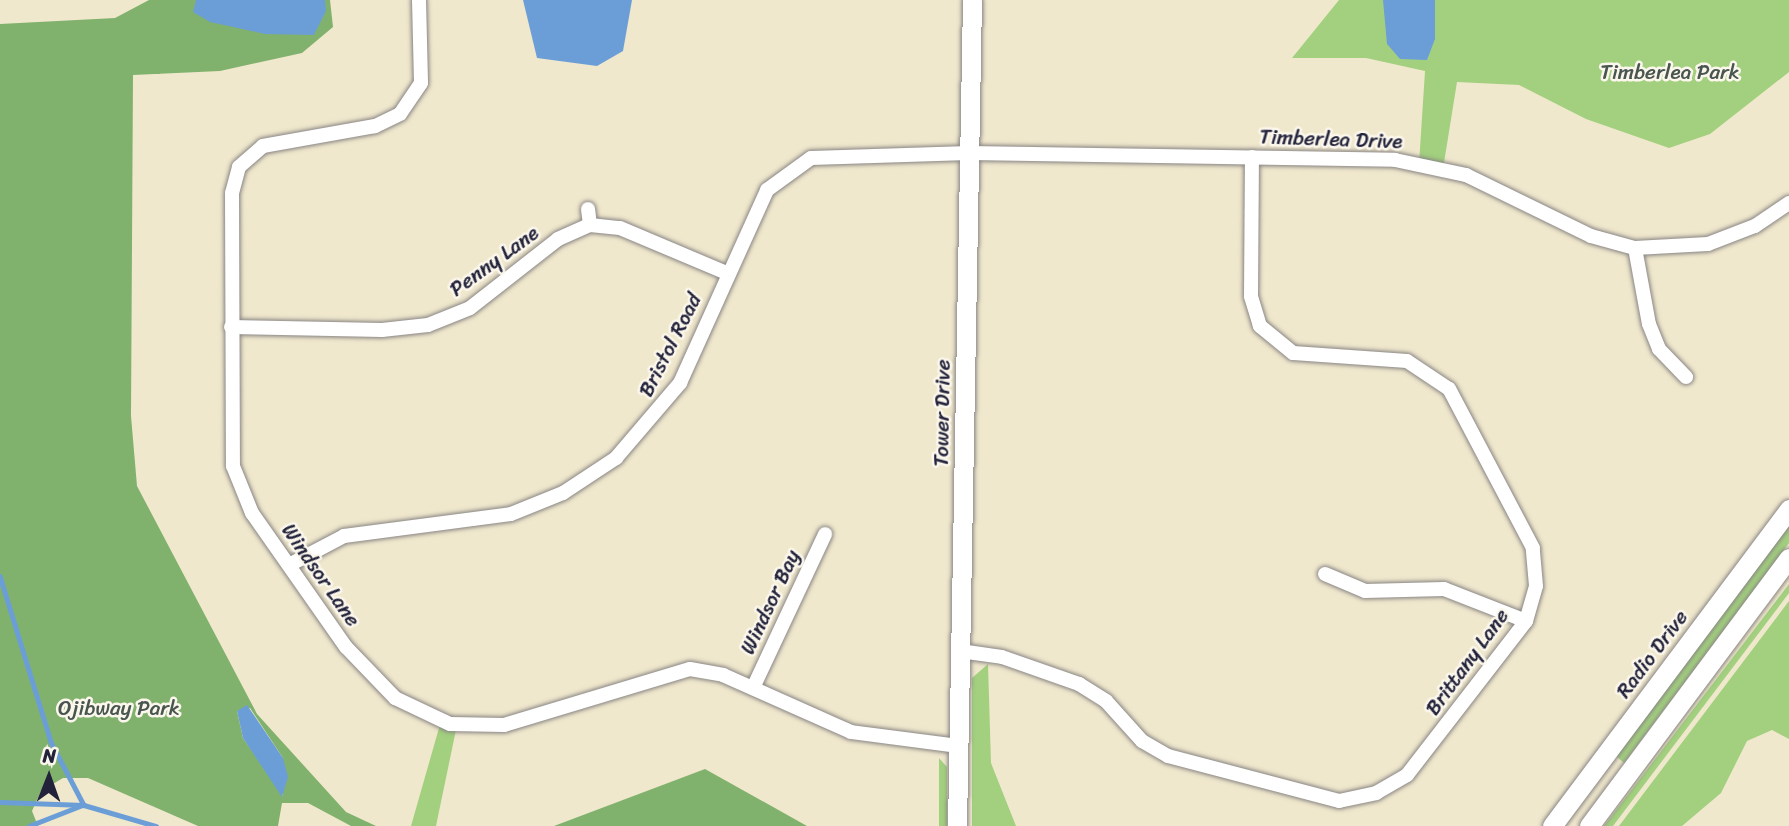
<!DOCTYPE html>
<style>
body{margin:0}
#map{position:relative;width:1789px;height:826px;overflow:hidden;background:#f0e8cd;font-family:Sriracha,sans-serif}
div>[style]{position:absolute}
.green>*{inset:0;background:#a2d07e}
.forest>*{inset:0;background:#81b26d}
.water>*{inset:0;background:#6b9ed7}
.stream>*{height:4.5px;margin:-2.25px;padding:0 2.25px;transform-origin:2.25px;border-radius:2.25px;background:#6b9ed7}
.roads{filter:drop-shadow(0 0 2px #898584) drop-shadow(0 0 2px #898584)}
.street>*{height:14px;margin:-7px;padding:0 7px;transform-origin:7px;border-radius:7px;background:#fff}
.secondary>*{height:19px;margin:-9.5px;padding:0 9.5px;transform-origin:9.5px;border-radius:9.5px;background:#fff}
span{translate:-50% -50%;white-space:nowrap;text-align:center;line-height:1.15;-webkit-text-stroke:5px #fbf7ec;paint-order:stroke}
.park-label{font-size:21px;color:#48564f}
.street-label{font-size:21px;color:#22223b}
.north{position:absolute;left:14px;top:742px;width:70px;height:70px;-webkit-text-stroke:5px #fbf7ec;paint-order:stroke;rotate:1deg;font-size:19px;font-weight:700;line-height:28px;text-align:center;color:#22223b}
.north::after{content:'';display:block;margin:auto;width:24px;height:32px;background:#22223b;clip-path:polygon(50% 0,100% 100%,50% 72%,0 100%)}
</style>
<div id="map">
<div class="green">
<div style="clip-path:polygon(1339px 0,1789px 0,1789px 72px,1710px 134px,1669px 148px,1586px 119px,1519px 85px,1457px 82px,1443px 169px,1419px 164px,1425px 71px,1366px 58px,1292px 58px)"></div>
<div style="clip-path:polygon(1789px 524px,1789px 543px,1624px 763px,1616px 756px)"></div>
<div style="clip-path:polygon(1789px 584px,1789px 593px,1613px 826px,1604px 826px)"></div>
<div style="clip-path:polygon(1789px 601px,1789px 739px,1772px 730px,1747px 741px,1721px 793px,1682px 826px,1619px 826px)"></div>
<div style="clip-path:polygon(988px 664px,991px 763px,1016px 826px,972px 826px,972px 678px)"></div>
<div style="clip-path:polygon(441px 721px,457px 725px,436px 826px,411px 826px)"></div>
<div style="clip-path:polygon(939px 758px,947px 767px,947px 826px,939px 826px)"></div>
</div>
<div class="forest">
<div style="clip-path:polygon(evenodd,149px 0,330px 0,333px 27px,302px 53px,220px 71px,133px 75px,131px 416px,137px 486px,257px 714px,346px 812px,376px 826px,351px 826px,308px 803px,282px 803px,278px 826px,198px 826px,88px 778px,63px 778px,41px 791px,32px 811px,38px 826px,0 826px,0 24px,115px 18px,149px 0,250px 708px,283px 758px,283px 796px,243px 738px,237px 711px,250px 708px)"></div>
<div style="clip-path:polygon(705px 769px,807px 826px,554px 826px)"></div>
</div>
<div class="water">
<div style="clip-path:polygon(196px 0,325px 0,326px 11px,314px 35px,265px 34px,210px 22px,193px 12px)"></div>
<div style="clip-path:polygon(523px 0,632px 0,623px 51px,597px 66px,537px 58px)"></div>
<div style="clip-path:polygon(1383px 0,1435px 0,1435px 39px,1427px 60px,1400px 59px,1387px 44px)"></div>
<div style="clip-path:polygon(247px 705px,283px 758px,288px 777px,282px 797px,243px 738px,237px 711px)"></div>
</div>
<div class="stream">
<div style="left:0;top:576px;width:174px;rotate:72.9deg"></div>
<div style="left:51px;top:742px;width:71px;rotate:62.4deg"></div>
<div style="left:84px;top:805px;width:58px;rotate:158.7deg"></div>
<div style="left:0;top:802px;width:84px;rotate:2deg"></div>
<div style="left:84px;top:805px;width:75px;rotate:16.3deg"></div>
</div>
<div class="roads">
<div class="street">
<div style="left:419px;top:0;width:83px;rotate:88.6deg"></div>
<div style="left:421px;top:83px;width:37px;rotate:124deg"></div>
<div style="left:400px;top:114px;width:28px;rotate:154deg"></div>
<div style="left:375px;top:126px;width:114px;rotate:169.9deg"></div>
<div style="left:263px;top:146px;width:32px;rotate:139deg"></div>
<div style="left:239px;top:167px;width:27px;rotate:105deg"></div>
<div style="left:232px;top:193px;width:273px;rotate:89.8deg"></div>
<div style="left:233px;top:466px;width:51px;rotate:68deg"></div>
<div style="left:252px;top:513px;width:164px;rotate:55deg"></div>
<div style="left:346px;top:647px;width:71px;rotate:46.1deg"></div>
<div style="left:395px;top:698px;width:61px;rotate:25.3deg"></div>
<div style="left:450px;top:724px;width:54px;rotate:1.1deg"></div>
<div style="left:504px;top:725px;width:194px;rotate:-16.8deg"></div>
<div style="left:690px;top:669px;width:34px;rotate:10deg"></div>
<div style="left:723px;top:675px;width:140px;rotate:24deg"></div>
<div style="left:851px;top:732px;width:109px;rotate:7.4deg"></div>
<div style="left:588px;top:209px;width:16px;rotate:83deg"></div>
<div style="left:1635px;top:248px;width:77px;rotate:79.6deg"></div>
<div style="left:1649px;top:324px;width:27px;rotate:68deg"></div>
<div style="left:1659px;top:349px;width:39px;rotate:46deg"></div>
<div style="left:231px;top:327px;width:151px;rotate:1.1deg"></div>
<div style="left:382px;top:330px;width:46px;rotate:-6.2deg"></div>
<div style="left:428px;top:325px;width:45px;rotate:-22deg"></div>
<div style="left:470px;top:308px;width:112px;rotate:-38.1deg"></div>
<div style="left:558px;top:239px;width:35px;rotate:-24deg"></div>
<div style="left:590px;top:225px;width:30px;rotate:6deg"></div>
<div style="left:620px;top:228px;width:118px;rotate:22.9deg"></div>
<div style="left:289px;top:565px;width:62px;rotate:-27.8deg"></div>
<div style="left:344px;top:536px;width:168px;rotate:-7.5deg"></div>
<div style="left:511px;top:514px;width:56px;rotate:-22deg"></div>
<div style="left:563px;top:493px;width:64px;rotate:-33.4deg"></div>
<div style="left:616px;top:458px;width:99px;rotate:-49.5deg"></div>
<div style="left:680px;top:383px;width:212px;rotate:-65.7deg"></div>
<div style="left:767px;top:190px;width:54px;rotate:-36deg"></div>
<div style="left:811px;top:158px;width:158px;rotate:-1.8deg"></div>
<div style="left:969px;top:153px;width:426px;rotate:0.9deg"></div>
<div style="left:1395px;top:160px;width:73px;rotate:11.9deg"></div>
<div style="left:1466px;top:175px;width:139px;rotate:26deg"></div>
<div style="left:1591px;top:236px;width:46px;rotate:15.3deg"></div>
<div style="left:1635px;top:248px;width:73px;rotate:-3.1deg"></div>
<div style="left:1708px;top:244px;width:50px;rotate:-21deg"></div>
<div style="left:1755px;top:226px;width:41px;rotate:-34.1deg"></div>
<div style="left:1325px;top:574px;width:43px;rotate:23deg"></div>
<div style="left:1365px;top:591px;width:79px;rotate:-1.5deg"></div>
<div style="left:1444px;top:589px;width:88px;rotate:21.3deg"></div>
<div style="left:960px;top:651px;width:42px;rotate:8.1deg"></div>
<div style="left:1002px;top:657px;width:82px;rotate:19.3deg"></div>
<div style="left:1079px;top:684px;width:32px;rotate:32deg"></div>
<div style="left:1106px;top:701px;width:54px;rotate:48deg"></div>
<div style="left:1142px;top:741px;width:30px;rotate:30deg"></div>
<div style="left:1168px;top:756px;width:177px;rotate:14.7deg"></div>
<div style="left:1339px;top:801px;width:38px;rotate:-12deg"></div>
<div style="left:1376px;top:793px;width:36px;rotate:-30deg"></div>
<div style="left:1407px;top:775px;width:195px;rotate:-52.3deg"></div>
<div style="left:1526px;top:621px;width:36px;rotate:-74deg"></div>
<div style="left:1536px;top:586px;width:38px;rotate:-95deg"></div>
<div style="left:1533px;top:548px;width:180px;rotate:-117.8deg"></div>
<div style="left:1449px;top:389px;width:50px;rotate:-146.3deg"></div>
<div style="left:1407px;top:361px;width:114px;rotate:-176deg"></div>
<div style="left:1293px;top:353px;width:43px;rotate:-140.7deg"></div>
<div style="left:1260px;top:326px;width:31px;rotate:-107deg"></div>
<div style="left:1251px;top:296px;width:139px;rotate:-89.6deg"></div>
<div style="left:753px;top:688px;width:170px;rotate:-64.9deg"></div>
</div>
<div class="secondary">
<div style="left:957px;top:826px;width:826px;rotate:-88.96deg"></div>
<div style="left:1552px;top:826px;width:396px;rotate:-53.2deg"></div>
<div style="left:1589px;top:826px;width:334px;rotate:-53.3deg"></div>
</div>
</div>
<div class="park-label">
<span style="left:1670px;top:72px">Timberlea Park</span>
<span style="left:119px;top:708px">Ojibway Park</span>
</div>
<div class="street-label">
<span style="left:1331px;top:139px;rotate:2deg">Timberlea Drive</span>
<span style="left:494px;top:261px;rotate:-36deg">Penny Lane</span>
<span style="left:670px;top:345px;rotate:-63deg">Bristol Road</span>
<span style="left:942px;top:413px;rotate:-89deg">Tower Drive</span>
<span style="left:321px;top:575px;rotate:55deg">Windsor Lane</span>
<span style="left:770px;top:602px;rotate:-65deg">Windsor Bay</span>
<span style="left:1652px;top:654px;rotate:-53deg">Radio Drive</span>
<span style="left:1467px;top:662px;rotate:-54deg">Brittany Lane</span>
</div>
<div class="north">N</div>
</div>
